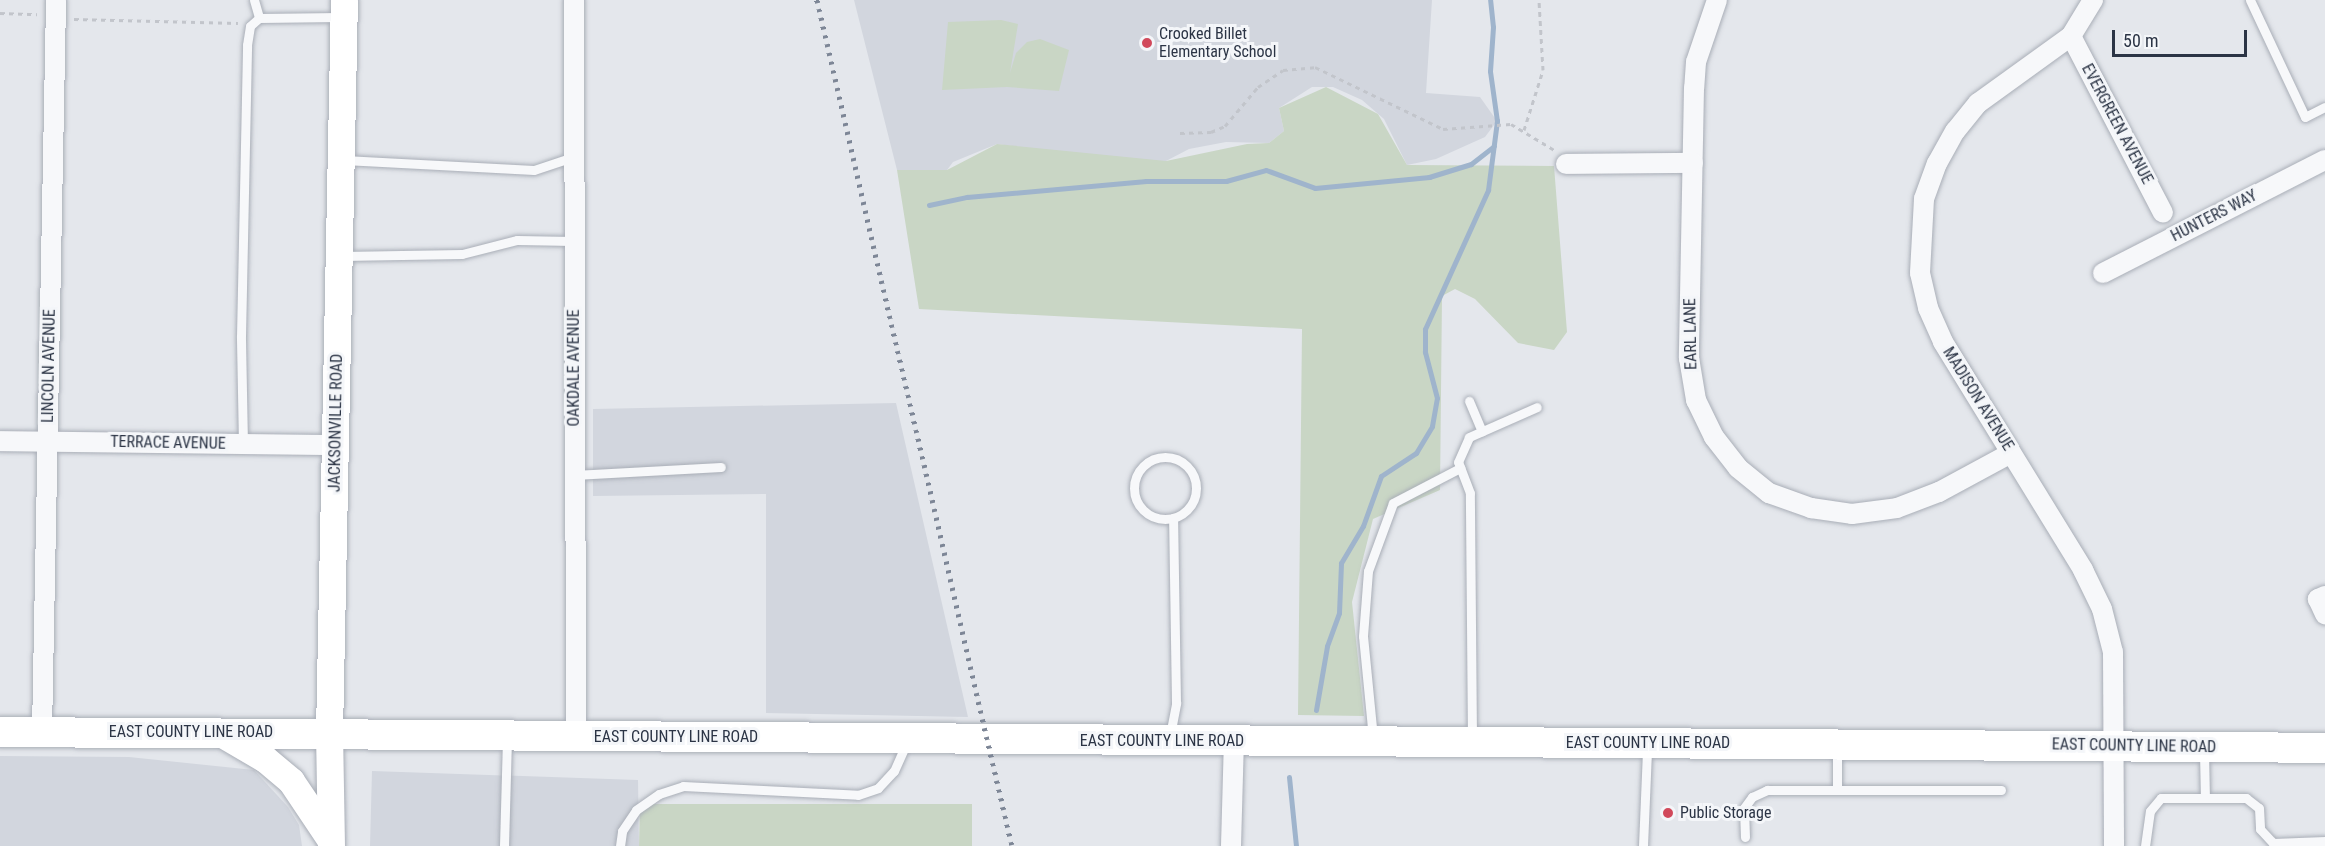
<!DOCTYPE html>
<style>
body{margin:0}
#map{position:relative;width:2325px;height:846px;overflow:hidden;background:#e4e7ec;font-family:"Roboto Condensed",sans-serif}
div>[style]{position:absolute}
.built>*{inset:0;background:#d2d6de}
.green>*{inset:0;background:#c9d6c5}
.stream>*{height:5px;margin:-2.5px;padding:0 2.5px;transform-origin:2.5px;border-radius:2.5px;background:#9fb4cc}
.path>*{height:3px;margin-top:-1.5px;transform-origin:0;background:repeating-linear-gradient(90deg,#c2c5cb 0 4.5px,transparent 0 9px)}
.roads{filter:drop-shadow(0 0 2px #a9aeb7) drop-shadow(0 0 2px #a9aeb7)}
.lane>*{height:9px;margin:-4.5px;padding:0 4.5px;transform-origin:4.5px;border-radius:4.5px;background:#f7f8fa}
.lane>.ring{margin:-4.5px;padding:0;box-sizing:content-box;background:none;border:9px solid #f7f8fa;border-radius:50%}
.street>*{height:20px;margin:-10px;padding:0 10px;transform-origin:10px;border-radius:10px;background:#f7f8fa}
.secondary>*{height:27px;margin:-13.5px;padding:0 13.5px;transform-origin:13.5px;border-radius:13.5px;background:#fff}
.primary>*{height:30px;margin:-15px;padding:0 15px;transform-origin:15px;border-radius:15px;background:#fff}
.rail>*{height:4.5px;margin-top:-2.25px;transform-origin:0;background:repeating-linear-gradient(90deg,#7d8696 0 3px,transparent 0 9px)}
.dots>*{width:16px;height:16px;translate:-50% -50%;box-sizing:border-box;border:3px solid #f4f6f9;border-radius:50%}
span{translate:-50% -50%;white-space:nowrap;text-align:center;line-height:1.15;-webkit-text-stroke:6px #f4f6f9;paint-order:stroke}
.poi-label{font-size:16px;color:#2b3445}
.left{translate:0 -50%;text-align:left}
.street-label{font-size:16px;color:#2b3445}
.scale{position:absolute;left:2112px;top:30px;width:135px;height:27px;box-sizing:border-box;border:3px solid #2b3445;border-top:0;padding-left:8px;font-size:18px;line-height:21px;white-space:nowrap;color:#2b3445;-webkit-text-stroke:4px #f4f6f9;paint-order:stroke}
</style>
<div id="map">
<div class="built">
<div style="clip-path:polygon(854px 0,1432px 0,1426px 93px,1480px 97px,1497px 121px,1485px 137px,1436px 159px,1407px 165px,1384px 119px,1362px 100px,1333px 87px,1312px 87px,1279px 108px,1284px 131px,1269px 143px,1226px 142px,1189px 149px,1166px 161px,1136px 162px,997px 144px,953px 162px,947px 170px,897px 170px)"></div>
<div style="clip-path:polygon(896px 403px,968px 717px,766px 713px,766px 494px,593px 496px,593px 409px)"></div>
<div style="clip-path:polygon(0 756px,129px 757px,254px 770px,288px 807px,299px 825px,302px 846px,0 846px)"></div>
<div style="clip-path:polygon(372px 771px,638px 780px,639px 846px,370px 846px)"></div>
</div>
<div class="green">
<div style="clip-path:polygon(1001px 20px,1018px 24px,1010px 73px,1016px 53px,1027px 42px,1040px 39px,1069px 50px,1059px 91px,1007px 87px,942px 90px,948px 22px)"></div>
<div style="clip-path:polygon(1326px 87px,1378px 114px,1407px 165px,1554px 166px,1567px 332px,1554px 350px,1518px 343px,1475px 299px,1455px 289px,1442px 296px,1440px 490px,1373px 519px,1352px 602px,1364px 716px,1298px 715px,1302px 329px,919px 309px,897px 170px,947px 170px,997px 144px,1166px 161px,1247px 144px,1269px 143px,1284px 131px,1279px 108px)"></div>
<div style="clip-path:polygon(640px 804px,972px 804px,972px 846px,639px 846px)"></div>
</div>
<div class="stream">
<div style="left:929px;top:205px;width:39px;rotate:-12deg"></div>
<div style="left:967px;top:197px;width:180px;rotate:-5.1deg"></div>
<div style="left:1146px;top:181px;width:80px"></div>
<div style="left:1226px;top:181px;width:41px;rotate:-15.4deg"></div>
<div style="left:1266px;top:170px;width:52px;rotate:20.2deg"></div>
<div style="left:1315px;top:188px;width:115px;rotate:-5.5deg"></div>
<div style="left:1429px;top:177px;width:44px;rotate:-17.2deg"></div>
<div style="left:1471px;top:164px;width:29px;rotate:-38deg"></div>
<div style="left:1316px;top:710px;width:65px;rotate:-80.2deg"></div>
<div style="left:1327px;top:646px;width:35px;rotate:-70deg"></div>
<div style="left:1339px;top:613px;width:50px;rotate:-87.7deg"></div>
<div style="left:1341px;top:563px;width:43px;rotate:-59.3deg"></div>
<div style="left:1363px;top:526px;width:53px;rotate:-70.2deg"></div>
<div style="left:1381px;top:476px;width:42px;rotate:-33.3deg"></div>
<div style="left:1416px;top:453px;width:31px;rotate:-59deg"></div>
<div style="left:1432px;top:426px;width:28px;rotate:-80deg"></div>
<div style="left:1437px;top:398px;width:48px;rotate:-104.6deg"></div>
<div style="left:1425px;top:352px;width:23px;rotate:-90deg"></div>
<div style="left:1425px;top:329px;width:153px;rotate:-65.6deg"></div>
<div style="left:1488px;top:190px;width:70px;rotate:-82.6deg"></div>
<div style="left:1497px;top:121px;width:50px;rotate:-98deg"></div>
<div style="left:1490px;top:71px;width:44px;rotate:-86.1deg"></div>
<div style="left:1493px;top:27px;width:27px;rotate:-96deg"></div>
<div style="left:1289px;top:777px;width:69px;rotate:84.2deg"></div>
</div>
<div class="path">
<div style="left:0;top:13px;width:37px;rotate:2deg"></div>
<div style="left:74px;top:19px;width:164px;rotate:1.4deg"></div>
<div style="left:1524px;top:130px;width:63px;rotate:-72.4deg"></div>
<div style="left:1543px;top:70px;width:70px;rotate:-93.3deg"></div>
<div style="left:1180px;top:133px;width:31px;rotate:-2deg"></div>
<div style="left:1211px;top:132px;width:15px;rotate:-23deg"></div>
<div style="left:1225px;top:126px;width:51px;rotate:-49.8deg"></div>
<div style="left:1258px;top:87px;width:30px;rotate:-34deg"></div>
<div style="left:1283px;top:70px;width:32px;rotate:-5deg"></div>
<div style="left:1315px;top:67px;width:142px;rotate:25.8deg"></div>
<div style="left:1443px;top:129px;width:68px;rotate:-4.2deg"></div>
<div style="left:1511px;top:124px;width:52px;rotate:31deg"></div>
</div>
<div class="roads">
<div class="lane">
<div style="left:254px;top:0;width:19px;rotate:74deg"></div>
<div style="left:259px;top:18px;width:81px;rotate:-0.7deg"></div>
<div style="left:2250px;top:0;width:129px;rotate:64.8deg"></div>
<div style="left:2305px;top:117px;width:22px;rotate:-27deg"></div>
<div style="left:344px;top:160px;width:190px;rotate:3deg"></div>
<div style="left:534px;top:170px;width:41px;rotate:-18.4deg"></div>
<div style="left:342px;top:256px;width:120px;rotate:-1deg"></div>
<div style="left:462px;top:254px;width:57px;rotate:-14.3deg"></div>
<div style="left:517px;top:240px;width:56px;rotate:1deg"></div>
<div style="left:1469px;top:401px;width:33px;rotate:67deg"></div>
<div style="left:243px;top:444px;width:108px;rotate:-91.1deg"></div>
<div style="left:241px;top:336px;width:291px;rotate:-88.8deg"></div>
<div style="left:247px;top:45px;width:19px;rotate:-81deg"></div>
<div style="left:250px;top:26px;width:12px;rotate:-42deg"></div>
<div class="ring" style="left:1134px;top:457px;width:53px;height:53px"></div>
<div style="left:574px;top:475px;width:147px;rotate:-3.1deg"></div>
<div style="left:1170px;top:735px;width:33px;rotate:-79deg"></div>
<div style="left:1176px;top:703px;width:185px;rotate:-90.9deg"></div>
<div style="left:1373px;top:738px;width:102px;rotate:-95.6deg"></div>
<div style="left:1363px;top:636px;width:65px;rotate:-85.6deg"></div>
<div style="left:1368px;top:571px;width:72px;rotate:-69.8deg"></div>
<div style="left:1393px;top:503px;width:76px;rotate:-27.6deg"></div>
<div style="left:1472px;top:739px;width:246px;rotate:-90.5deg"></div>
<div style="left:1470px;top:493px;width:33px;rotate:-111deg"></div>
<div style="left:1458px;top:462px;width:27px;rotate:-66deg"></div>
<div style="left:1469px;top:437px;width:74px;rotate:-23.8deg"></div>
<div style="left:1837px;top:750px;width:40px;rotate:90deg"></div>
<div style="left:2204px;top:752px;width:46px;rotate:88.8deg"></div>
<div style="left:1745px;top:837px;width:29px;rotate:-92deg"></div>
<div style="left:1744px;top:808px;width:14px;rotate:-54deg"></div>
<div style="left:1752px;top:797px;width:17px;rotate:-25deg"></div>
<div style="left:1767px;top:790px;width:234px"></div>
<div style="left:504px;top:846px;width:106px;rotate:-88.4deg"></div>
<div style="left:620px;top:846px;width:15px;rotate:-82deg"></div>
<div style="left:622px;top:831px;width:25px;rotate:-56deg"></div>
<div style="left:636px;top:810px;width:28px;rotate:-35deg"></div>
<div style="left:659px;top:794px;width:25px;rotate:-18deg"></div>
<div style="left:683px;top:786px;width:175px;rotate:2.9deg"></div>
<div style="left:858px;top:795px;width:21px;rotate:-19deg"></div>
<div style="left:878px;top:788px;width:23px;rotate:-47deg"></div>
<div style="left:894px;top:771px;width:30px;rotate:-66deg"></div>
<div style="left:1643px;top:846px;width:97px;rotate:-87.6deg"></div>
<div style="left:2145px;top:846px;width:35px;rotate:-82deg"></div>
<div style="left:2150px;top:811px;width:17px;rotate:-50deg"></div>
<div style="left:2161px;top:798px;width:85px"></div>
<div style="left:2246px;top:798px;width:16px;rotate:38deg"></div>
<div style="left:2259px;top:808px;width:21px;rotate:87deg"></div>
<div style="left:2260px;top:829px;width:19px;rotate:47deg"></div>
<div style="left:2273px;top:843px;width:52px;rotate:-2.2deg"></div>
</div>
<div class="street">
<div style="left:574px;top:0;width:736px;rotate:89.84deg"></div>
<div style="left:1717px;top:0;width:65px;rotate:108.7deg"></div>
<div style="left:1696px;top:62px;width:26px;rotate:94deg"></div>
<div style="left:1694px;top:88px;width:270px;rotate:91.1deg"></div>
<div style="left:1689px;top:358px;width:43px;rotate:80.5deg"></div>
<div style="left:1696px;top:400px;width:41px;rotate:64.1deg"></div>
<div style="left:1714px;top:437px;width:39px;rotate:52deg"></div>
<div style="left:1738px;top:468px;width:40px;rotate:39deg"></div>
<div style="left:1769px;top:493px;width:45px;rotate:19.7deg"></div>
<div style="left:1811px;top:508px;width:41px;rotate:8.3deg"></div>
<div style="left:1852px;top:514px;width:45px;rotate:-7.6deg"></div>
<div style="left:1897px;top:508px;width:45px;rotate:-20.9deg"></div>
<div style="left:1939px;top:492px;width:82px;rotate:-28.4deg"></div>
<div style="left:2093px;top:0;width:42px;rotate:121.4deg"></div>
<div style="left:2071px;top:36px;width:115px;rotate:144.2deg"></div>
<div style="left:1978px;top:103px;width:36px;rotate:129deg"></div>
<div style="left:1955px;top:131px;width:37px;rotate:119deg"></div>
<div style="left:1937px;top:163px;width:38px;rotate:110deg"></div>
<div style="left:1924px;top:199px;width:74px;rotate:93.1deg"></div>
<div style="left:1920px;top:273px;width:36px;rotate:77deg"></div>
<div style="left:1928px;top:308px;width:37px;rotate:66deg"></div>
<div style="left:1943px;top:342px;width:268px;rotate:58.4deg"></div>
<div style="left:2083px;top:570px;width:43px;rotate:64deg"></div>
<div style="left:2102px;top:609px;width:44px;rotate:75.7deg"></div>
<div style="left:2113px;top:652px;width:194px;rotate:89.7deg"></div>
<div style="left:2071px;top:36px;width:199px;rotate:62.5deg"></div>
<div style="left:1566px;top:164px;width:127px;rotate:-0.5deg"></div>
<div style="left:2103px;top:273px;width:249px;rotate:-27deg"></div>
<div style="left:0;top:441px;width:336px;rotate:0.7deg"></div>
<div style="left:2325px;top:596px;width:8px;rotate:157deg"></div>
<div style="left:2318px;top:599px;width:17px;rotate:65deg"></div>
<div style="left:42px;top:732px;width:732px;rotate:-88.9deg"></div>
<div style="left:1231px;top:846px;width:105px;rotate:-88.4deg"></div>
</div>
<div class="secondary">
<div style="left:219px;top:732px;width:53px;rotate:30.4deg"></div>
<div style="left:265px;top:759px;width:34px;rotate:40deg"></div>
<div style="left:291px;top:781px;width:70px;rotate:56.1deg"></div>
<div style="left:331px;top:846px;width:114px;rotate:-91deg"></div>
<div style="left:329px;top:732px;width:732px;rotate:-88.83deg"></div>
</div>
<div class="primary">
<div style="left:0;top:732px;width:2325px;rotate:0.39deg"></div>
</div>
</div>
<div class="rail">
<div style="left:817px;top:0;width:868px;rotate:77.02deg"></div>
</div>
<div class="dots">
<div style="left:1147px;top:43px;background:#d1495b"></div>
<div style="left:1668px;top:813px;background:#d1495b"></div>
</div>
<div class="poi-label">
<span class="left" style="left:1159px;top:43px">Crooked Billet<br>Elementary School</span>
<span class="left" style="left:1680px;top:813px">Public Storage</span>
</div>
<div class="street-label">
<span style="left:2117px;top:124px;rotate:62deg">EVERGREEN AVENUE</span>
<span style="left:2214px;top:216px;rotate:-27deg">HUNTERS WAY</span>
<span style="left:1691px;top:334px;rotate:-91deg">EARL LANE</span>
<span style="left:49px;top:366px;rotate:-89deg">LINCOLN AVENUE</span>
<span style="left:574px;top:368px;rotate:-90deg">OAKDALE AVENUE</span>
<span style="left:1978px;top:399px;rotate:58deg">MADISON AVENUE</span>
<span style="left:336px;top:423px;rotate:-89deg">JACKSONVILLE ROAD</span>
<span style="left:168px;top:443px;rotate:1deg">TERRACE AVENUE</span>
<span style="left:191px;top:732px">EAST COUNTY LINE ROAD</span>
<span style="left:676px;top:737px">EAST COUNTY LINE ROAD</span>
<span style="left:1162px;top:741px">EAST COUNTY LINE ROAD</span>
<span style="left:1648px;top:743px">EAST COUNTY LINE ROAD</span>
<span style="left:2134px;top:746px;rotate:1deg">EAST COUNTY LINE ROAD</span>
</div>
<div class="scale">50 m</div>
</div>
